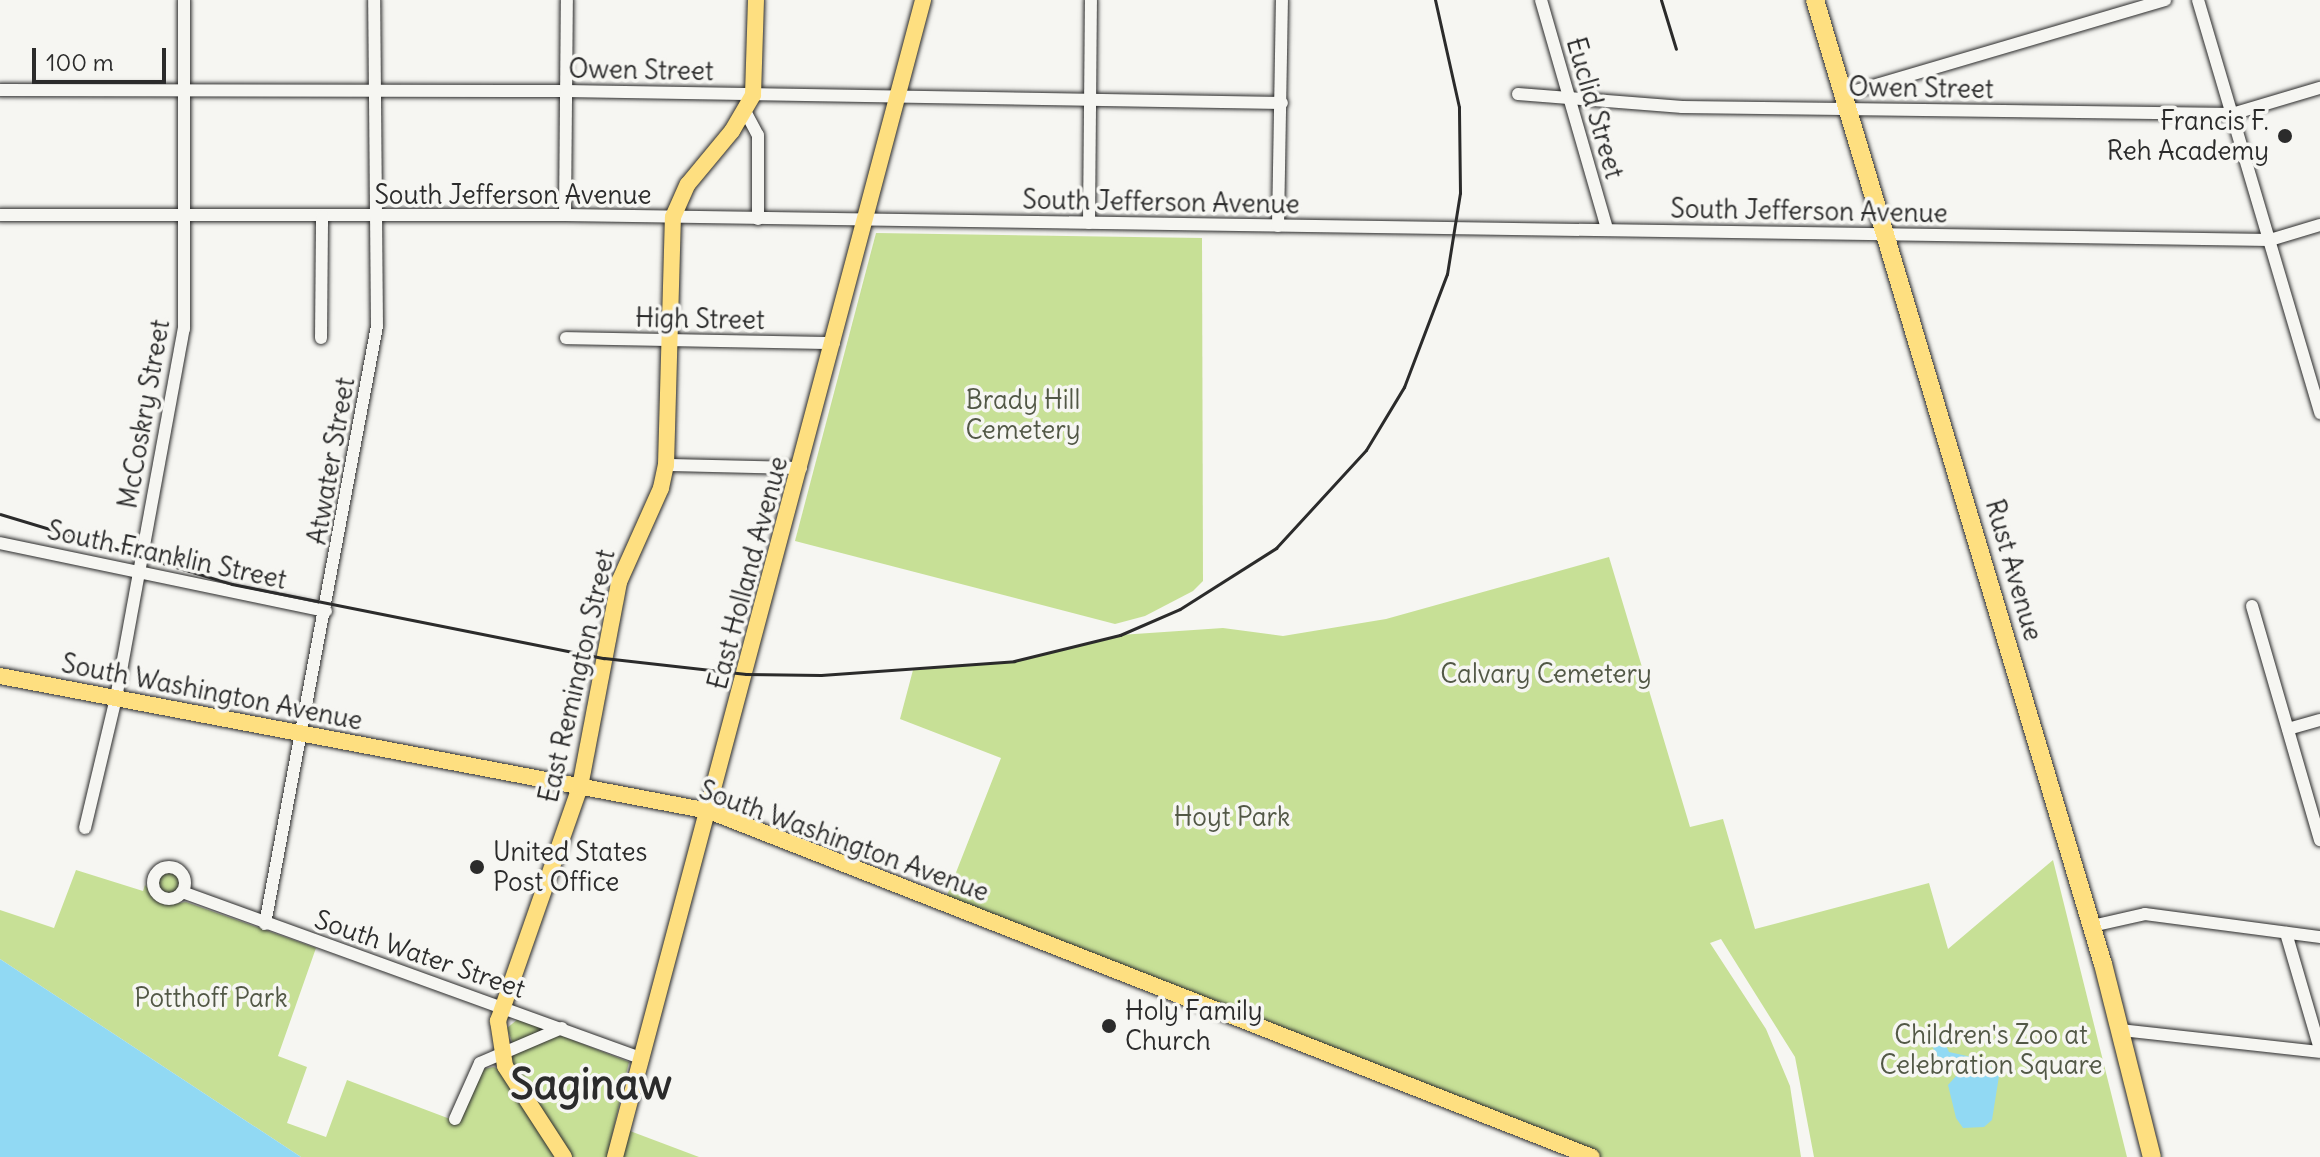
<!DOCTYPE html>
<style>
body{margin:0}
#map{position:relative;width:2320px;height:1157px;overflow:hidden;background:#f6f6f2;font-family:Delius,sans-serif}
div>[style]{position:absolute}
.green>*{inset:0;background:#c7e096}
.round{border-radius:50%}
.water>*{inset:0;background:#91d9f3}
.roads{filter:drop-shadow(0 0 2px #2b2b2b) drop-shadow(0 0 2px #2b2b2b)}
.minor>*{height:12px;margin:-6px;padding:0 6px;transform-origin:6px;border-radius:6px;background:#f6f6f2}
.minor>.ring{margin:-6px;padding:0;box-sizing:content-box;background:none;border:12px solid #f6f6f2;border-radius:50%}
.major>*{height:16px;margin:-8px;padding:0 8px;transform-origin:8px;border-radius:8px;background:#fedf80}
.highway>*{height:18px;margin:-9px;padding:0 9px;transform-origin:9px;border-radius:9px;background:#fedf80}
.rail>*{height:3px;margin:-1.5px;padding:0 1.5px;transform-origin:1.5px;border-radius:1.5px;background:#2b2b2b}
.dots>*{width:22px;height:22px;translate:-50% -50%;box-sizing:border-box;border:4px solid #f6f6f2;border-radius:50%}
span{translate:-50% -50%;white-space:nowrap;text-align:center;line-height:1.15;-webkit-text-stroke:7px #f6f6f2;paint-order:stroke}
.street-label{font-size:26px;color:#2b2b2b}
.poi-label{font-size:26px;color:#2b2b2b}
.right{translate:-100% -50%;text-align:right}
.left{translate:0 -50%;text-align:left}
.park-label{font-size:26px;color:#525846}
.town-label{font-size:42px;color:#2b2b2b;font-weight:700}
.scale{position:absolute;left:32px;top:48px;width:134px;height:36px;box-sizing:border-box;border:4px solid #2b2b2b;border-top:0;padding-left:10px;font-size:24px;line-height:28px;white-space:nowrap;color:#2b2b2b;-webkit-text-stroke:6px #f6f6f2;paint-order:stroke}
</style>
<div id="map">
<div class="green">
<div style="clip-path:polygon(876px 233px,1202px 238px,1203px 581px,1193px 591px,1145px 616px,1115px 624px,795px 541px)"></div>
<div style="clip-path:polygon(1609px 557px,1690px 827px,1723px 819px,1755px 929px,1929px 883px,1948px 949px,2053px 860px,2127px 1157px,1814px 1157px,1795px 1057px,1721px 939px,1710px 943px,1766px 1029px,1790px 1086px,1801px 1157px,1592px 1157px,944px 903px,1001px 758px,900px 719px,913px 670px,1014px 661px,1120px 635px,1223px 628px,1283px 636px,1386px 619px)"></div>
<div style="clip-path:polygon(76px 870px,143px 891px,145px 885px,165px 905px,186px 902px,316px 948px,278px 1056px,307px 1067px,287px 1123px,326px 1137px,347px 1080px,458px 1122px,484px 1069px,493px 1067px,501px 1069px,557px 1157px,301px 1157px,0 959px,0 910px,54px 928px)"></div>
<div class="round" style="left:159px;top:873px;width:20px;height:20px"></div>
<div style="clip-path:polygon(518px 1019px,545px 1029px,545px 1030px,513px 1044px,507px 1028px)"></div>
<div style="clip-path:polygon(557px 1034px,629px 1062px,607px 1157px,571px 1157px,515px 1072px,511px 1058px,516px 1052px)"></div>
<div style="clip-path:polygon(630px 1131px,699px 1157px,619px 1157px)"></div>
</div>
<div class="water">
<div style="clip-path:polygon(0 959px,301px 1157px,0 1157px)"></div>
<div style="clip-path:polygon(1944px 1041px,1949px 1052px,1985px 1060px,1999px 1076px,1992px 1120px,1984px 1127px,1963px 1128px,1956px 1118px,1948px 1085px,1957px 1075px,1951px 1060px,1939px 1059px,1932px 1046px)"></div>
</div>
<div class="roads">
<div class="minor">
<div style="left:1541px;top:0;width:238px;rotate:73.9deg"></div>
<div style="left:2198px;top:0;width:431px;rotate:73.5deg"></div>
<div style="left:0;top:90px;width:565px;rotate:0.1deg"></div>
<div style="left:565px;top:91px;width:717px;rotate:0.96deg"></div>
<div style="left:1518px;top:94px;width:165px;rotate:4.5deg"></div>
<div style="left:1682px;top:107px;width:550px;rotate:0.73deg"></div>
<div style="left:2232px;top:114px;width:92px;rotate:-16.5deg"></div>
<div style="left:1842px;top:95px;width:337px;rotate:-16.4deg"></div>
<div style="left:745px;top:111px;width:27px;rotate:62deg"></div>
<div style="left:758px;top:135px;width:84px;rotate:90deg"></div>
<div style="left:0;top:215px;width:565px"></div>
<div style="left:565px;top:215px;width:1705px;rotate:0.84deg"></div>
<div style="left:2270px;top:240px;width:52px;rotate:-16.7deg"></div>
<div style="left:565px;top:215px;width:215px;rotate:-89.5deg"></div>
<div style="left:1089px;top:223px;width:223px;rotate:-89.5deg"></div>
<div style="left:1278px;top:226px;width:226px;rotate:-89deg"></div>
<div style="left:321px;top:338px;width:122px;rotate:-89.5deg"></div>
<div style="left:566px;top:338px;width:268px;rotate:1.1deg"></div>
<div style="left:666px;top:465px;width:135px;rotate:1.3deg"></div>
<div style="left:0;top:543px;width:333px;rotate:11.8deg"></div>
<div style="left:2252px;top:606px;width:244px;rotate:73.8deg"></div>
<div style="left:2288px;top:729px;width:33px;rotate:-16deg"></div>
<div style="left:85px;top:828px;width:134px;rotate:-76.6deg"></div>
<div style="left:116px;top:698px;width:375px;rotate:-79.6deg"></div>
<div style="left:184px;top:329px;width:329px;rotate:-90deg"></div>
<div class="ring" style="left:153px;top:867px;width:20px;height:20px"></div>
<div style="left:182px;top:892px;width:490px;rotate:19.9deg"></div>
<div style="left:265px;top:924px;width:608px;rotate:-79.39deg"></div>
<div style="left:377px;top:326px;width:326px;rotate:-90.5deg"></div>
<div style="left:2092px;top:926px;width:54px;rotate:-12.8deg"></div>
<div style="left:2145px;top:914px;width:177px;rotate:7.5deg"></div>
<div style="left:2286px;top:933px;width:121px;rotate:73.7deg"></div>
<div style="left:2121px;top:1030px;width:200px;rotate:6.3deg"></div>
<div style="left:455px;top:1119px;width:61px;rotate:-65.9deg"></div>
<div style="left:480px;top:1063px;width:89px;rotate:-23.1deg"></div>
</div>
<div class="major">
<div style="left:0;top:676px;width:722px;rotate:10.78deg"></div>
<div style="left:709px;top:811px;width:948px;rotate:21.4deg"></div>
<div style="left:564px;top:1157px;width:108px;rotate:-123deg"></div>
<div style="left:505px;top:1066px;width:46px;rotate:-98.8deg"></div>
<div style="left:498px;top:1021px;width:248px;rotate:-70.7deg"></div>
<div style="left:580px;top:787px;width:209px;rotate:-79.2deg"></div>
<div style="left:619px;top:582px;width:103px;rotate:-65.9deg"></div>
<div style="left:661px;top:488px;width:24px;rotate:-78deg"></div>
<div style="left:666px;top:465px;width:248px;rotate:-88.4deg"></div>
<div style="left:673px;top:217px;width:36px;rotate:-66deg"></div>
<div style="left:688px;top:184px;width:69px;rotate:-50.3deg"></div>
<div style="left:732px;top:131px;width:42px;rotate:-59.7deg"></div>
<div style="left:753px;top:95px;width:95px;rotate:-88.2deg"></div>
<div style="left:615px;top:1157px;width:1197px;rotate:-75.09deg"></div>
</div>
<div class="highway">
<div style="left:1815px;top:0;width:1006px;rotate:73.37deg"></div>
<div style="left:2103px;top:964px;width:199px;rotate:75.8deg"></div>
</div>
</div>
<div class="rail">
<div style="left:1661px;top:0;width:51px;rotate:73deg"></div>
<div style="left:0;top:514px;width:242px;rotate:16.8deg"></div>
<div style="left:232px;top:584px;width:379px;rotate:11.3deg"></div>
<div style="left:604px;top:658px;width:143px;rotate:6.4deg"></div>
<div style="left:746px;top:674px;width:75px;rotate:0.8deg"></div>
<div style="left:821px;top:675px;width:194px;rotate:-4.1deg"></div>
<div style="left:1014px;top:661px;width:109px;rotate:-13.8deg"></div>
<div style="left:1120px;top:635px;width:65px;rotate:-23.4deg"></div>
<div style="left:1180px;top:609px;width:114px;rotate:-32.4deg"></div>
<div style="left:1276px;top:548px;width:133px;rotate:-47.4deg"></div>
<div style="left:1366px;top:450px;width:74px;rotate:-58.9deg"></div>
<div style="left:1404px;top:387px;width:121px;rotate:-69.2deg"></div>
<div style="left:1447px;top:274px;width:82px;rotate:-80.9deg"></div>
<div style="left:1460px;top:193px;width:86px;rotate:-90.7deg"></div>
<div style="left:1459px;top:107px;width:110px;rotate:-102.6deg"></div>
</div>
<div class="dots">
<div style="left:2285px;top:136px;background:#2b2b2b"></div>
<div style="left:477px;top:867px;background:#2b2b2b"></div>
<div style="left:1109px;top:1026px;background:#2b2b2b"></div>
</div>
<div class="street-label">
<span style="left:641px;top:70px;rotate:1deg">Owen Street</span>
<span style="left:1921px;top:88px;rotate:1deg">Owen Street</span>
<span style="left:1595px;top:108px;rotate:74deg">Euclid Street</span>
<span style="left:513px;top:195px">South Jefferson Avenue</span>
<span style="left:1161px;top:202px;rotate:1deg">South Jefferson Avenue</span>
<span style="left:1809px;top:211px;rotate:1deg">South Jefferson Avenue</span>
<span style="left:700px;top:319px;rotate:1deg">High Street</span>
<span style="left:144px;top:414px;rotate:-80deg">McCoskry Street</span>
<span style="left:331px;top:461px;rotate:-80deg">Atwater Street</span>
<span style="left:167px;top:555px;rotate:12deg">South Franklin Street</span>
<span style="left:2014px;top:570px;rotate:74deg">Rust Avenue</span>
<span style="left:748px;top:573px;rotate:-75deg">East Holland Avenue</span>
<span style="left:577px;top:676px;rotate:-77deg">East Remington Street</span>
<span style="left:212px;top:692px;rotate:11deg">South Washington Avenue</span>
<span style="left:844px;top:841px;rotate:20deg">South Washington Avenue</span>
<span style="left:420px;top:954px;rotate:19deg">South Water Street</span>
</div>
<div class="poi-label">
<span class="right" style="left:2269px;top:136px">Francis F.<br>Reh Academy</span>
<span class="left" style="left:493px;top:867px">United States<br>Post Office</span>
<span class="left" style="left:1125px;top:1026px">Holy Family<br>Church</span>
</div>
<div class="park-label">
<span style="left:1023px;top:415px">Brady Hill<br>Cemetery</span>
<span style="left:1546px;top:674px">Calvary Cemetery</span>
<span style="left:1232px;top:817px">Hoyt Park</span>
<span style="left:211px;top:998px">Potthoff Park</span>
<span style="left:1991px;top:1050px">Children's Zoo at<br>Celebration Square</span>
</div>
<div class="town-label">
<span style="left:591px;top:1084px">Saginaw</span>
</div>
<div class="scale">100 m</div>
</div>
